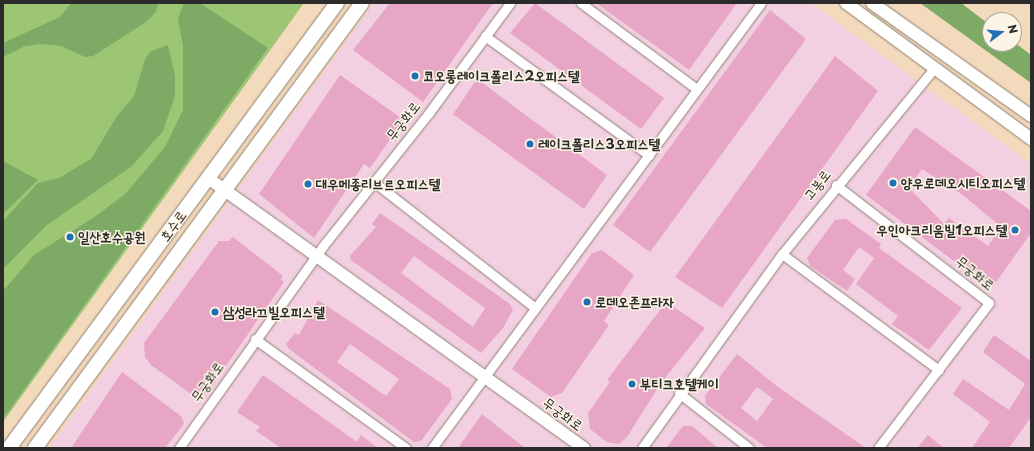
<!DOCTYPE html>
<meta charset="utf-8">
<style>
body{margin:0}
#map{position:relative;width:1034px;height:451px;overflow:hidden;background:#f4dabd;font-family:"Playpen Sans","Poor Story",sans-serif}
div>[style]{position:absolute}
.built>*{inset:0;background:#f2cfe1}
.green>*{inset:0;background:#9cc673}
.forest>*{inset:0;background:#7dab65}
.building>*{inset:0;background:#e7a6c5}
.roads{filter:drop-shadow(0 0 1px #908274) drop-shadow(0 0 1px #908274)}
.minor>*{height:9px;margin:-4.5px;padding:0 4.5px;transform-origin:4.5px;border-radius:4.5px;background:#fff}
.secondary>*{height:12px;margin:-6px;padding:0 6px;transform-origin:6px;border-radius:6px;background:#fff}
.primary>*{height:14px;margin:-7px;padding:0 7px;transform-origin:7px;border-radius:7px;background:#fff}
.dots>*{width:11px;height:11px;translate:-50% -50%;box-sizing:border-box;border:2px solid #fcf5e5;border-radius:50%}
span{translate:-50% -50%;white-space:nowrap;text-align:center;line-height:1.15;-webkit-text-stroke:3px #fcf5e5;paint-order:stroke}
.poi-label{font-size:14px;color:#2b2b2b;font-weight:700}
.left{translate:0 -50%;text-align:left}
.right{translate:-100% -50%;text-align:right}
.street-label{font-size:14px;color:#2b2b2b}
.frame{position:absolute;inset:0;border:4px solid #2b2b2b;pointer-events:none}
.north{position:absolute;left:982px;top:12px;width:40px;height:40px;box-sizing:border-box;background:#fcf5e5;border:1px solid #a8a49b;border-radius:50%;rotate:74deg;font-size:11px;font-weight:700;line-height:16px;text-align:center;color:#2b2b2b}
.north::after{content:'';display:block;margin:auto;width:14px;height:18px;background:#1f6fb2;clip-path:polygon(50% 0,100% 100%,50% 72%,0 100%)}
</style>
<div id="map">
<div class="built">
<div style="clip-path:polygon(374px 3px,811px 3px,1031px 164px,1031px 443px,1027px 448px,49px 448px)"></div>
</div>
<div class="green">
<div style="clip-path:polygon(3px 3px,304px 3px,3px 422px)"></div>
</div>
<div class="forest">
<div style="clip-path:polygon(71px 3px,158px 4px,156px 12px,146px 22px,93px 56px,85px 57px,61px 46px,42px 44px,25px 46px,3px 57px,3px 43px,60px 17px)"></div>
<div style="clip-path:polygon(184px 3px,200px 3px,268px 48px,3px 419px,3px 291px,34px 255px,96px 216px,125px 194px,165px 147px,183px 110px,183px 46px,178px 19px)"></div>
<div style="clip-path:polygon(920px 3px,961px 3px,990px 25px,990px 44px,1014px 42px,1031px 55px,1031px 83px)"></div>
<div style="clip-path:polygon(168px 45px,175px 76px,175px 96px,163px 131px,132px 166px,47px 225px,3px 269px,3px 221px,38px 183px,59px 178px,91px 159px,117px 116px,134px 96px,145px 59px,151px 51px)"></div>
<div style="clip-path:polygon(3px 161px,38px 180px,3px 214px)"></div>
</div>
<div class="building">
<div style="clip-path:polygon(390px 3px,493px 3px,423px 102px,353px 50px)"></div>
<div style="clip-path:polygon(535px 3px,664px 98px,641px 129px,510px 33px)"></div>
<div style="clip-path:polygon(596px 3px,737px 3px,689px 70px)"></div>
<div style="clip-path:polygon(770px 10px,806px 39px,650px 252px,613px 225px)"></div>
<div style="clip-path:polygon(835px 56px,878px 91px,722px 308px,675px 277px)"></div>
<div style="clip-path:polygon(340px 75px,404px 120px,370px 168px,364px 164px,314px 238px,259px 194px)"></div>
<div style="clip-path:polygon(477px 79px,607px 175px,584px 209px,453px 114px)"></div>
<div style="clip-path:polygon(evenodd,915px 127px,1031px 211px,1031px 233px,991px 289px,866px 195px,915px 127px,922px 169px,963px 195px,1001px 227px,988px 246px,949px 218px,944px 224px,909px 188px,922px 169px)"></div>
<div style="clip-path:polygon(evenodd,380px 213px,510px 304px,513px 310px,503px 328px,481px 353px,351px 260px,350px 256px,376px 227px,372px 224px,380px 213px,414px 256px,485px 308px,473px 327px,401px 273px,414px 256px)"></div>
<div style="clip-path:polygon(846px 219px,881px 244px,879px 248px,962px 308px,929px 350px,892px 324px,898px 316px,856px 284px,874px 258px,859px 247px,843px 270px,855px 279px,847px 291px,810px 266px,807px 258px,835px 220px)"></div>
<div style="clip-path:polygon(233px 237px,283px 276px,281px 279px,284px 282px,212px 386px,204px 395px,199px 391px,195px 397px,151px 365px,145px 357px,144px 343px,219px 241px,229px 241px)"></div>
<div style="clip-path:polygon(602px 250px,634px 275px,604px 321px,609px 325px,562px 393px,551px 397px,512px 369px,592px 253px)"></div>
<div style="clip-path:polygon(evenodd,318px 300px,450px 389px,452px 399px,421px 441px,414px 442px,289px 349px,286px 344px,295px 333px,299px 335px,318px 300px,350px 344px,399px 379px,386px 396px,337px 362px,350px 344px)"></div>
<div style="clip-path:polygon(666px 302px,705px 328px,661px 383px,627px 437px,619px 444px,607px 442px,590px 429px,588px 413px,610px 382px,607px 380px)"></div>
<div style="clip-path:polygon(994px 335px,1031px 361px,1031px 417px,1009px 448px,972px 448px,990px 422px,953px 394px,963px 379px,1009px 410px,1025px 384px,983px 352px)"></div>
<div style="clip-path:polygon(evenodd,737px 354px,778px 387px,866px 448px,767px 448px,706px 404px,705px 396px,737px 354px,757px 387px,773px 399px,757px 421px,741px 408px,757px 387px)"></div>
<div style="clip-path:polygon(122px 372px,182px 417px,184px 424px,165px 448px,71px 448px)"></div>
<div style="clip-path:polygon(263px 375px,357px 442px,361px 435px,378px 448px,281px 448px,256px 431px,260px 427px,237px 412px)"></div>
<div style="clip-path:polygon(482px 414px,525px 448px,458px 448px)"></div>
<div style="clip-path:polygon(683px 426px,692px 426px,718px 448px,666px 448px)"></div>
<div style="clip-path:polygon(928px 435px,944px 448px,917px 448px)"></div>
</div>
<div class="roads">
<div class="minor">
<div style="left:581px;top:3px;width:144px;rotate:36.6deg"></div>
<div style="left:485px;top:36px;width:203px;rotate:36deg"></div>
<div style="left:374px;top:182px;width:204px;rotate:38deg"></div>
<div style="left:836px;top:185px;width:193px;rotate:37.6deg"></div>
<div style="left:989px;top:303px;width:183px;rotate:127.4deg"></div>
<div style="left:782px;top:254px;width:195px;rotate:36.5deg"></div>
<div style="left:255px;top:339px;width:186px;rotate:35.8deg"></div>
<div style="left:679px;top:393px;width:89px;rotate:38.2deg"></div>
<div style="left:179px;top:448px;width:248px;rotate:-54.5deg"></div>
<div style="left:323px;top:246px;width:169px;rotate:-51.5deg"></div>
<div style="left:428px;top:114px;width:138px;rotate:-53.5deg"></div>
<div style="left:432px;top:448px;width:553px;rotate:-53.52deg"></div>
<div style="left:642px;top:448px;width:239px;rotate:-54.2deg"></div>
<div style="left:782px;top:254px;width:240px;rotate:-50.7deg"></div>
</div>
<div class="secondary">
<div style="left:846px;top:3px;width:230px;rotate:36.3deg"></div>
<div style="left:872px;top:3px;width:195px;rotate:35.4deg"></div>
<div style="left:208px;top:178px;width:463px;rotate:35.7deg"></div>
</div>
<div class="primary">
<div style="left:9px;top:448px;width:553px;rotate:-53.61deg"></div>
<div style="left:35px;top:448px;width:552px;rotate:-53.69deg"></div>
</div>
</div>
<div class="dots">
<div style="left:415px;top:76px;background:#1f6fb2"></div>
<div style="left:530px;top:144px;background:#1f6fb2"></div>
<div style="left:893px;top:183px;background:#1f6fb2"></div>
<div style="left:308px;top:184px;background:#1f6fb2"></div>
<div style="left:1015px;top:230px;background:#1f6fb2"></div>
<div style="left:70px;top:237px;background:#1f6fb2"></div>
<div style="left:587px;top:302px;background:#1f6fb2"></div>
<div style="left:215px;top:312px;background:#1f6fb2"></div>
<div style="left:632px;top:384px;background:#1f6fb2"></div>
</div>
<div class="poi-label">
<span class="left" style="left:423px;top:76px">코오롱레이크폴리스2오피스텔</span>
<span class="left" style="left:538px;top:144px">레이크폴리스3오피스텔</span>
<span class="left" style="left:901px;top:183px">양우로데오시티오피스텔</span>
<span class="left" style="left:316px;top:184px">대우메종리브르오피스텔</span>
<span class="right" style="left:1007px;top:230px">우인아크리움빌1오피스텔</span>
<span class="left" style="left:78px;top:237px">일산호수공원</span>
<span class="left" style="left:595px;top:302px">로데오존프라자</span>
<span class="left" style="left:223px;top:312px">삼성라끄빌오피스텔</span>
<span class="left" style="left:640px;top:384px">부티크호텔케이</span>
</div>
<div class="street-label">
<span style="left:403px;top:121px;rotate:-52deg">무궁화로</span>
<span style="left:817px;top:185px;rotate:-52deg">고봉로</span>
<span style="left:173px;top:226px;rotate:-54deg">호수로</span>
<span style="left:975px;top:273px;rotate:39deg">무궁화로</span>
<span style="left:207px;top:382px;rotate:-55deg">무궁화로</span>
<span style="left:563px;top:414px;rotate:36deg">무궁화로</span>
</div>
<div class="frame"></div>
<div class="north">N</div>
</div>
